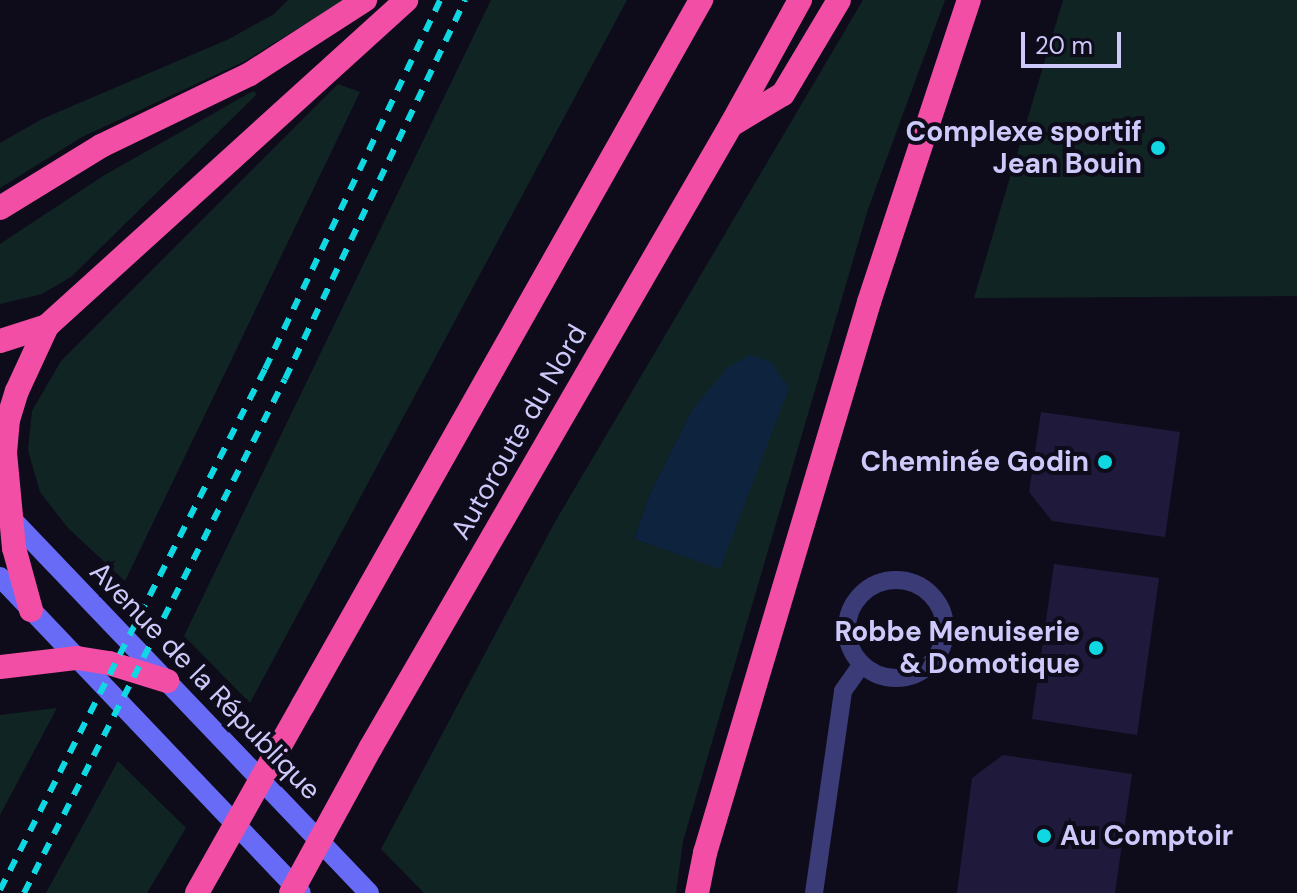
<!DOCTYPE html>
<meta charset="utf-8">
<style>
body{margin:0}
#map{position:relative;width:1297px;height:893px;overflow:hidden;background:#0e0c1b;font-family:"DM Sans",sans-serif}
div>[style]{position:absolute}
.green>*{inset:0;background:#102523}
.water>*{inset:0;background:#0e233d}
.building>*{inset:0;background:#1f1a3b}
.lane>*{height:18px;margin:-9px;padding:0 9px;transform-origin:9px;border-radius:9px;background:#3a3b77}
.lane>.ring{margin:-9px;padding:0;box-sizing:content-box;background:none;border:18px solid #3a3b77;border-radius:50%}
.secondary>*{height:20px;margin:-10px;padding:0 10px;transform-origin:10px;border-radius:10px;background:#686bf5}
.highway>*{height:24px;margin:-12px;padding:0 12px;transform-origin:12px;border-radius:12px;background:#f34ea5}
.rail>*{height:6px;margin-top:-3px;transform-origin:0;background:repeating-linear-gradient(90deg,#0fd8e2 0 12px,transparent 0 22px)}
.highway-bridge>*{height:24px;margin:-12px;padding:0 12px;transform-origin:12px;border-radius:12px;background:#f34ea5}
.dots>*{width:22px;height:22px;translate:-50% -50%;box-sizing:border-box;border:4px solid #0e0c1b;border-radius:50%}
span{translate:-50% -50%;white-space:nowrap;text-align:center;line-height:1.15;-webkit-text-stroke:8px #0e0c1b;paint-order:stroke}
.poi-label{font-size:28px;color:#cdcafb;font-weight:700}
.right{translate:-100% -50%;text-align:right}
.left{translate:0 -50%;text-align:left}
.street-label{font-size:28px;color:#cdcafb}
.scale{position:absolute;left:1021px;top:32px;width:100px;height:36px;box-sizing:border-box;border:4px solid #cdcafb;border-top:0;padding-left:10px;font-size:24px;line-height:28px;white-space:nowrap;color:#cdcafb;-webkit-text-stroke:6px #0e0c1b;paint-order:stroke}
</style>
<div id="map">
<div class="green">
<div style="clip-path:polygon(288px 0,345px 0,243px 62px,82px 137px,0 188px,0 143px,42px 119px,229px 39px,274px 14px)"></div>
<div style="clip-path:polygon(491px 0,627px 0,250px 703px,184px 636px)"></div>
<div style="clip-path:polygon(evenodd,863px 0,945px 0,868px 209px,683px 841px,676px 893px,424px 893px,381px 849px,555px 522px,863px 0,692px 410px,720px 568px,719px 568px,634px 539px,649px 496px,692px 410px)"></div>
<div style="clip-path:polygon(1063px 0,1297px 0,1297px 296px,974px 298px)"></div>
<div style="clip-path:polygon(338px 84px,360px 92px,125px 581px,68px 528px,40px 492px,28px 450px,32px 411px,61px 361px)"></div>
<div style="clip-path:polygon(253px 91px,257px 94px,71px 277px,42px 294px,0 304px,0 244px,103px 176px)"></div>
<div style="clip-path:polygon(57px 708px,0 815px,0 715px)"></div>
<div style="clip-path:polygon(118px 761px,186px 828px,147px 893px,46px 893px)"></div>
</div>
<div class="water">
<div style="clip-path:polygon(751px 355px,771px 362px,789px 388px,720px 569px,634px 539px,649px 496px,692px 410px,728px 367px)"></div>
</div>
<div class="building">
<div style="clip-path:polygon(1041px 412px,1180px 432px,1165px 537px,1052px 521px,1029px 492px)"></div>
<div style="clip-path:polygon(1054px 564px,1159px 578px,1137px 735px,1032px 719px)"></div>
<div style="clip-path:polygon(1003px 755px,1132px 774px,1115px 893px,957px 893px,972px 778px)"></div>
</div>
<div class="lane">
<div class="ring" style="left:847px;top:580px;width:80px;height:80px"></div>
<div style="left:814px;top:893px;width:204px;rotate:-81.8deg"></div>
<div style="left:843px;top:691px;width:33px;rotate:-55deg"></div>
</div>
<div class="secondary">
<div style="left:7px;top:514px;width:524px;rotate:46.31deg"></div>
<div style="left:0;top:577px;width:436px;rotate:46.4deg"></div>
</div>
<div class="highway">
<div style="left:733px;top:124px;width:58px;rotate:-31deg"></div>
<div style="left:783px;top:94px;width:109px;rotate:-59.2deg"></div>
<div style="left:0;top:208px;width:119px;rotate:-31.5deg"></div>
<div style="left:101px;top:146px;width:165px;rotate:-25.8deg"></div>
<div style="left:250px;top:74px;width:137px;rotate:-32.8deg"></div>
<div style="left:0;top:341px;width:49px;rotate:-17.7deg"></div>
<div style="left:31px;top:610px;width:64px;rotate:-105.3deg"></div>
<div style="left:14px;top:548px;width:95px;rotate:-95.4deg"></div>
<div style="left:5px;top:453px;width:33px;rotate:-85deg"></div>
<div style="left:8px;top:420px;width:30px;rotate:-73deg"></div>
<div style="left:17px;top:391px;width:72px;rotate:-65.2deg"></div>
<div style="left:47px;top:326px;width:485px;rotate:-42.2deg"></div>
<div style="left:0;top:667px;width:78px;rotate:-6.7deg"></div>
<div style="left:77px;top:658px;width:32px;rotate:9deg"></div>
<div style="left:109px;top:663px;width:61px;rotate:17.2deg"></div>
<div style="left:303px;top:705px;width:810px;rotate:-60.55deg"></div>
<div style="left:371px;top:747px;width:719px;rotate:-59.94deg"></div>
<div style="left:731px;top:125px;width:143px;rotate:-61.1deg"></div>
<div style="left:697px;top:893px;width:41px;rotate:-78.7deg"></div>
<div style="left:705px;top:853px;width:575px;rotate:-73.42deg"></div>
<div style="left:869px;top:302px;width:318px;rotate:-71.7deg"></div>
</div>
<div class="rail">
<div style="left:0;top:890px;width:585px;rotate:-63.04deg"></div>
<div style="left:265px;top:369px;width:408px;rotate:-64.6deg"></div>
<div style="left:24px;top:893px;width:576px;rotate:-63.08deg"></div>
<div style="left:285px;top:379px;width:420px;rotate:-64.6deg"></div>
</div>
<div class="highway-bridge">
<div style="left:197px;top:893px;width:216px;rotate:-60.6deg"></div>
<div style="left:291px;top:893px;width:166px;rotate:-61.3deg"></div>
</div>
<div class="dots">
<div style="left:1158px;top:148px;background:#0fd8e2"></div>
<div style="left:1105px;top:462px;background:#0fd8e2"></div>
<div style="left:1096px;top:648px;background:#0fd8e2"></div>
<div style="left:1044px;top:836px;background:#0fd8e2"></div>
</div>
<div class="poi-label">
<span class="right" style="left:1142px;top:148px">Complexe sportif<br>Jean Bouin</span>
<span class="right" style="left:1089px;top:462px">Cheminée Godin</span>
<span class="right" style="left:1080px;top:648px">Robbe Menuiserie<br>&amp; Domotique</span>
<span class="left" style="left:1060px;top:836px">Au Comptoir</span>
</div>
<div class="street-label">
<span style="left:519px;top:432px;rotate:-60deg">Autoroute du Nord</span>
<span style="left:205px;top:681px;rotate:46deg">Avenue de la République</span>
</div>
<div class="scale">20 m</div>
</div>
